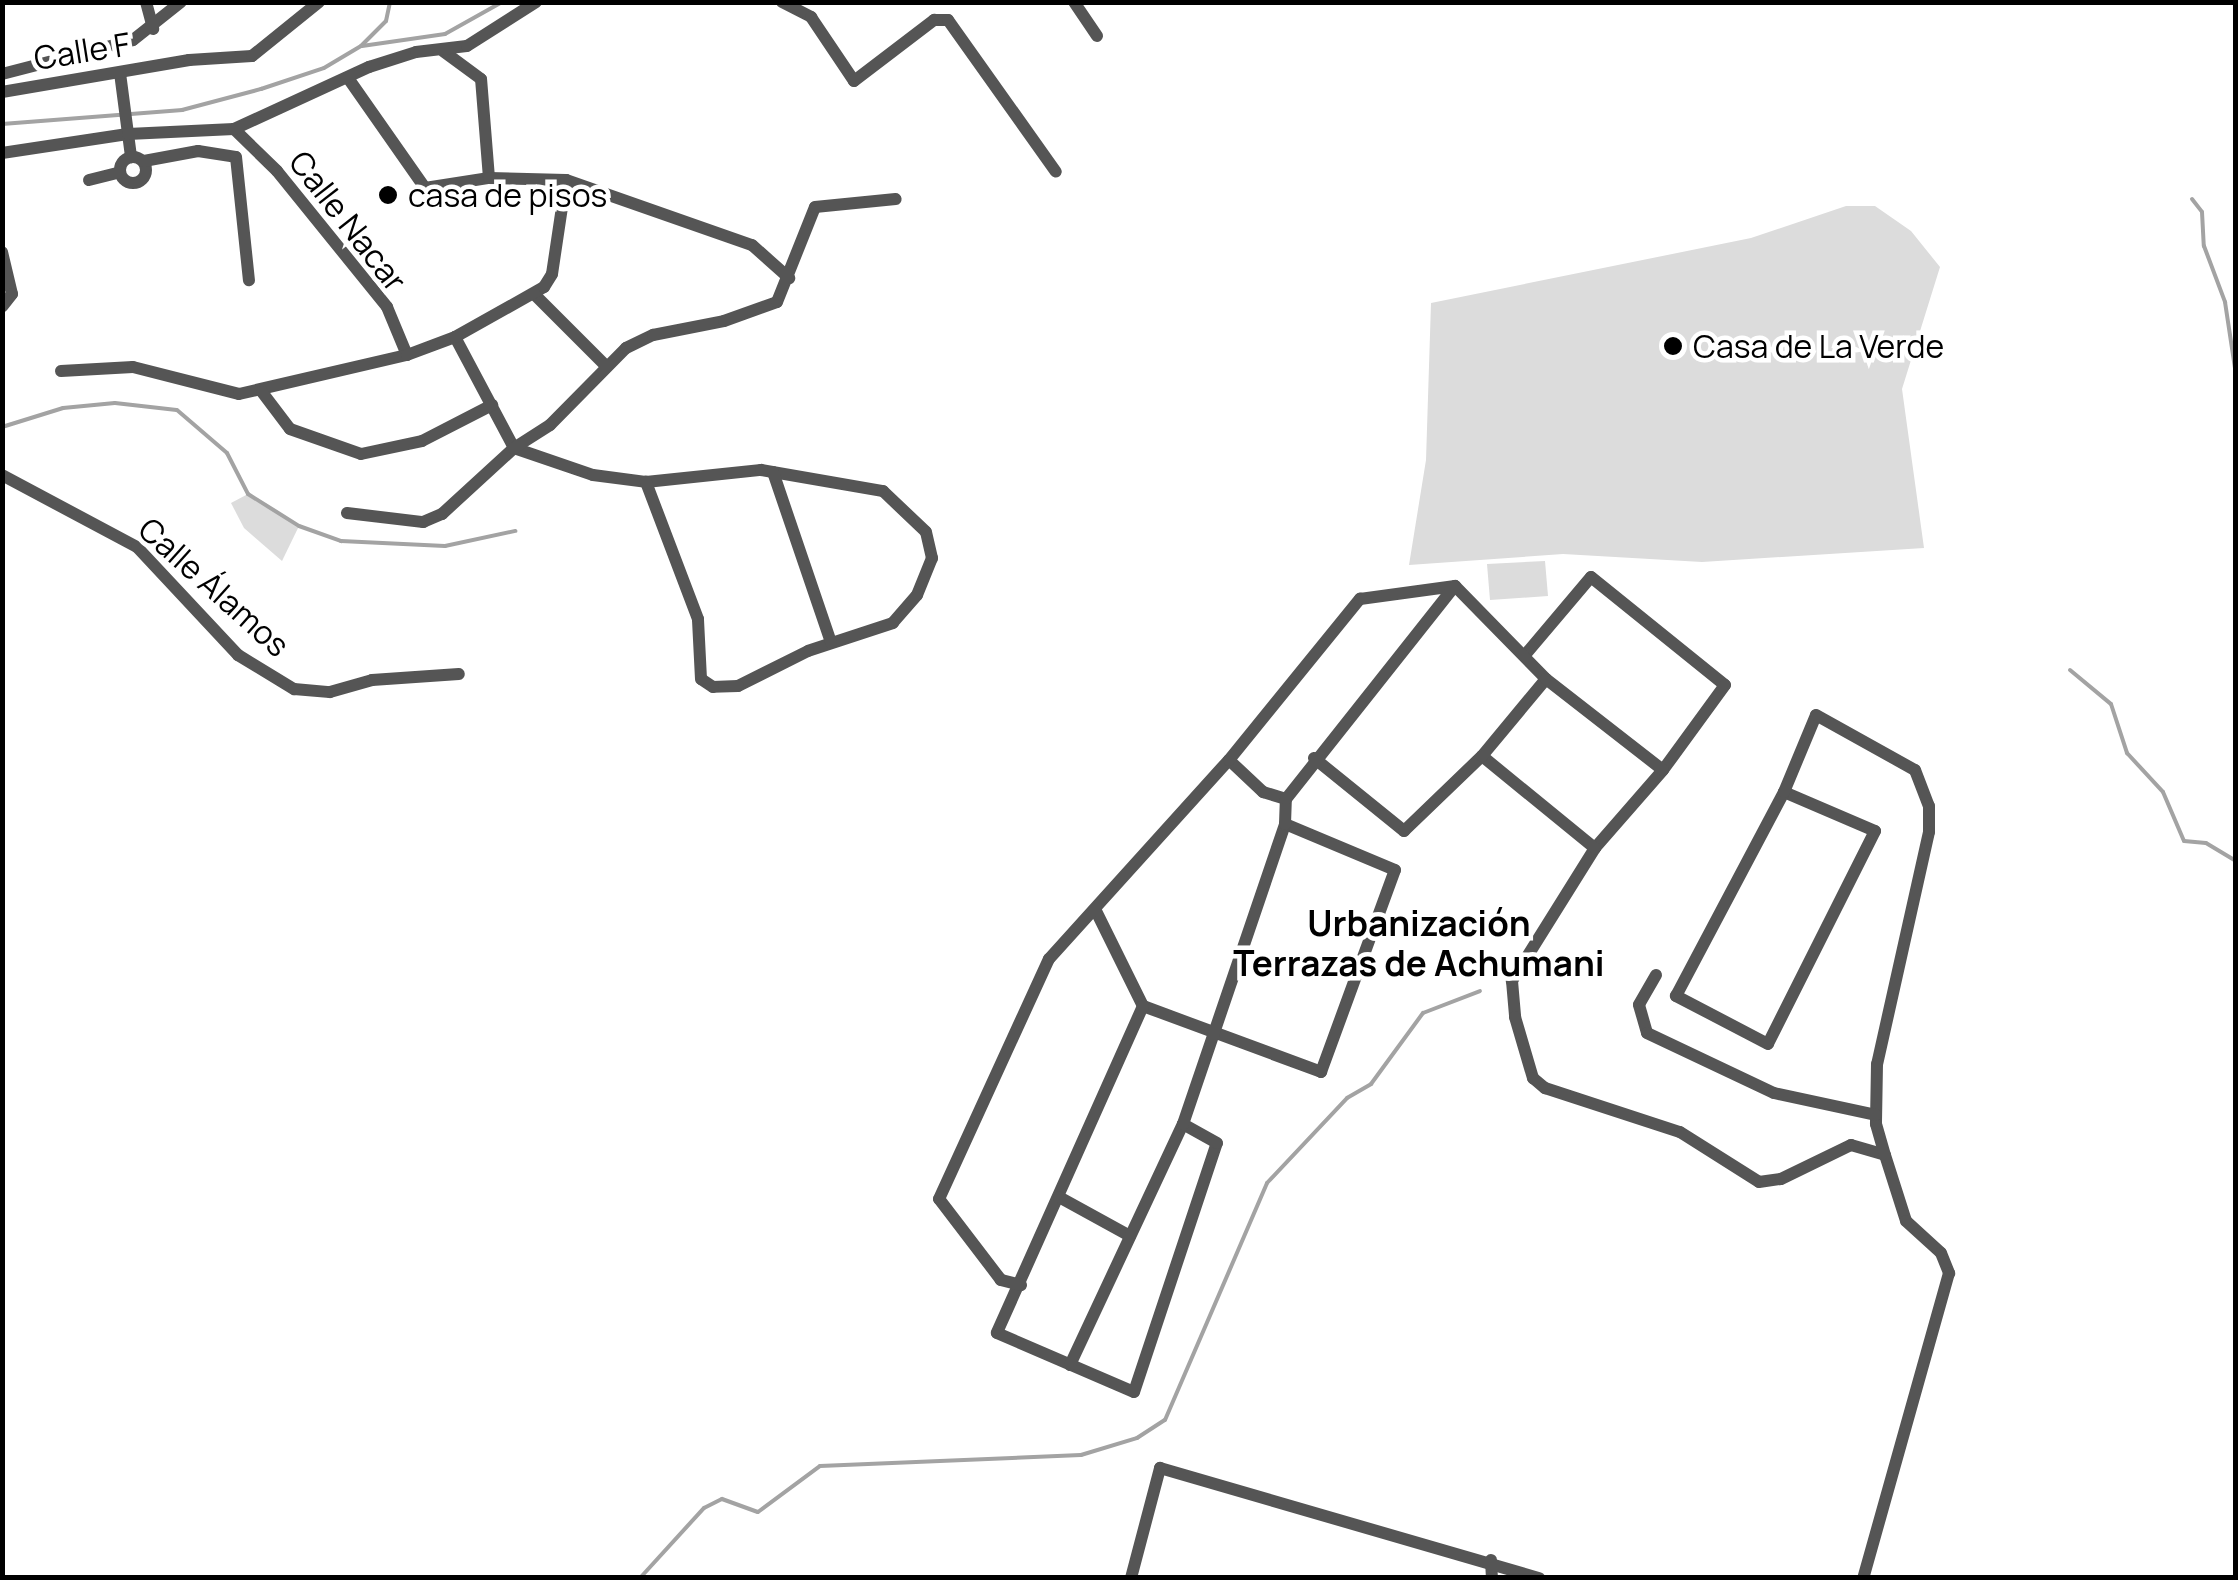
<!DOCTYPE html>
<meta charset="utf-8">
<style>
body{margin:0}
#map{position:relative;width:2238px;height:1580px;overflow:hidden;background:#fff;font-family:Manrope,sans-serif}
div>[style]{position:absolute}
.green>*{inset:0;background:#dcdcdc}
.stream>*{height:4px;margin:-2px;padding:0 2px;transform-origin:2px;border-radius:2px;background:#a3a3a3}
.street>*{height:12px;margin:-6px;padding:0 6px;transform-origin:6px;border-radius:6px;background:#555}
.street>.ring{margin:-6px;padding:0;box-sizing:content-box;background:none;border:12px solid #555;border-radius:50%}
.dots>*{width:28px;height:28px;translate:-50% -50%;box-sizing:border-box;border:5px solid #fff;border-radius:50%}
span{translate:-50% -50%;white-space:nowrap;text-align:center;line-height:1.15;-webkit-text-stroke:9px #fff;paint-order:stroke}
.street-label{font-size:32px;color:#000}
.poi-label{font-size:32px;color:#000}
.left{translate:0 -50%;text-align:left}
.neighbourhood-label{font-size:35px;color:#000;font-weight:700}
.frame{position:absolute;inset:0;border:5px solid #000;pointer-events:none}
</style>
<div id="map">
<div class="green">
<div style="clip-path:polygon(1846px 206px,1875px 206px,1911px 231px,1940px 267px,1902px 389px,1924px 548px,1702px 562px,1563px 554px,1409px 565px,1426px 460px,1431px 303px,1751px 238px)"></div>
<div style="clip-path:polygon(248px 494px,299px 526px,282px 561px,244px 528px,231px 503px)"></div>
<div style="clip-path:polygon(1545px 561px,1548px 596px,1490px 600px,1487px 564px)"></div>
</div>
<div class="stream">
<div style="left:362px;top:46px;width:84px;rotate:-8.2deg"></div>
<div style="left:445px;top:34px;width:65px;rotate:-29.3deg"></div>
<div style="left:2px;top:124px;width:181px;rotate:-4.4deg"></div>
<div style="left:182px;top:110px;width:82px;rotate:-14.9deg"></div>
<div style="left:261px;top:89px;width:66px;rotate:-18.4deg"></div>
<div style="left:324px;top:68px;width:43px;rotate:-30.7deg"></div>
<div style="left:361px;top:46px;width:35px;rotate:-45deg"></div>
<div style="left:386px;top:21px;width:19px;rotate:-78deg"></div>
<div style="left:2192px;top:199px;width:16px;rotate:52deg"></div>
<div style="left:2202px;top:212px;width:34px;rotate:87deg"></div>
<div style="left:2204px;top:246px;width:60px;rotate:69.4deg"></div>
<div style="left:2225px;top:302px;width:74px;rotate:81.4deg"></div>
<div style="left:2px;top:427px;width:64px;rotate:-17.3deg"></div>
<div style="left:63px;top:408px;width:52px;rotate:-5.5deg"></div>
<div style="left:115px;top:403px;width:62px;rotate:6.4deg"></div>
<div style="left:177px;top:410px;width:66px;rotate:40.7deg"></div>
<div style="left:227px;top:453px;width:46px;rotate:62.9deg"></div>
<div style="left:248px;top:494px;width:60px;rotate:32.1deg"></div>
<div style="left:299px;top:526px;width:45px;rotate:19.7deg"></div>
<div style="left:341px;top:541px;width:104px;rotate:2.8deg"></div>
<div style="left:445px;top:546px;width:72px;rotate:-12.1deg"></div>
<div style="left:2070px;top:670px;width:53px;rotate:39.7deg"></div>
<div style="left:2111px;top:704px;width:52px;rotate:71.9deg"></div>
<div style="left:2127px;top:753px;width:53px;rotate:47.3deg"></div>
<div style="left:2163px;top:792px;width:53px;rotate:66.8deg"></div>
<div style="left:2184px;top:841px;width:22px;rotate:5deg"></div>
<div style="left:2206px;top:843px;width:35px;rotate:31deg"></div>
<div style="left:640px;top:1578px;width:95px;rotate:-47.6deg"></div>
<div style="left:704px;top:1508px;width:20px;rotate:-27deg"></div>
<div style="left:722px;top:1499px;width:38px;rotate:20deg"></div>
<div style="left:758px;top:1512px;width:77px;rotate:-36.6deg"></div>
<div style="left:820px;top:1466px;width:261px;rotate:-2.4deg"></div>
<div style="left:1081px;top:1455px;width:59px;rotate:-16.9deg"></div>
<div style="left:1137px;top:1438px;width:33px;rotate:-33deg"></div>
<div style="left:1165px;top:1420px;width:258px;rotate:-66.7deg"></div>
<div style="left:1267px;top:1183px;width:117px;rotate:-46.7deg"></div>
<div style="left:1347px;top:1098px;width:28px;rotate:-30deg"></div>
<div style="left:1371px;top:1084px;width:88px;rotate:-53.8deg"></div>
<div style="left:1423px;top:1013px;width:61px;rotate:-21.1deg"></div>
</div>
<div class="street">
<div style="left:146px;top:2px;width:28px;rotate:75deg"></div>
<div style="left:782px;top:2px;width:33px;rotate:27deg"></div>
<div style="left:811px;top:17px;width:77px;rotate:56.1deg"></div>
<div style="left:854px;top:81px;width:101px;rotate:-37.3deg"></div>
<div style="left:934px;top:20px;width:14px"></div>
<div style="left:948px;top:20px;width:186px;rotate:54.6deg"></div>
<div style="left:1074px;top:2px;width:41px;rotate:55.9deg"></div>
<div style="left:120px;top:73px;width:85px;rotate:82.5deg"></div>
<div style="left:2px;top:74px;width:135px;rotate:-14.5deg"></div>
<div style="left:133px;top:40px;width:61px;rotate:-38.4deg"></div>
<div style="left:348px;top:78px;width:134px;rotate:55deg"></div>
<div style="left:425px;top:188px;width:65px;rotate:-8.9deg"></div>
<div style="left:489px;top:178px;width:99px;rotate:-94.6deg"></div>
<div style="left:481px;top:79px;width:47px;rotate:-143.6deg"></div>
<div style="left:2px;top:92px;width:190px;rotate:-9.7deg"></div>
<div style="left:189px;top:60px;width:63px;rotate:-3.6deg"></div>
<div style="left:252px;top:56px;width:86px;rotate:-38.9deg"></div>
<div style="left:234px;top:129px;width:60px;rotate:44.3deg"></div>
<div style="left:277px;top:171px;width:175px;rotate:51deg"></div>
<div style="left:387px;top:307px;width:52px;rotate:67.4deg"></div>
<div style="left:2px;top:153px;width:127px;rotate:-8.6deg"></div>
<div style="left:128px;top:134px;width:106px;rotate:-2.7deg"></div>
<div style="left:234px;top:129px;width:149px;rotate:-24.7deg"></div>
<div style="left:369px;top:67px;width:49px;rotate:-17.7deg"></div>
<div style="left:416px;top:52px;width:51px;rotate:-6.7deg"></div>
<div style="left:467px;top:46px;width:82px;rotate:-32.5deg"></div>
<div class="ring" style="left:120px;top:157px;width:14px;height:14px"></div>
<div style="left:144px;top:161px;width:55px;rotate:-10.5deg"></div>
<div style="left:198px;top:151px;width:38px;rotate:9deg"></div>
<div style="left:236px;top:157px;width:124px;rotate:84deg"></div>
<div style="left:489px;top:178px;width:77px;rotate:1.5deg"></div>
<div style="left:566px;top:180px;width:197px;rotate:19.3deg"></div>
<div style="left:752px;top:245px;width:50px;rotate:41.7deg"></div>
<div style="left:89px;top:180px;width:32px;rotate:-14deg"></div>
<div style="left:2px;top:252px;width:43px;rotate:76.6deg"></div>
<div style="left:12px;top:294px;width:16px;rotate:128deg"></div>
<div style="left:535px;top:295px;width:99px;rotate:45deg"></div>
<div style="left:455px;top:337px;width:126px;rotate:62deg"></div>
<div style="left:514px;top:448px;width:83px;rotate:18.9deg"></div>
<div style="left:593px;top:475px;width:53px;rotate:7.5deg"></div>
<div style="left:646px;top:482px;width:116px;rotate:-6deg"></div>
<div style="left:761px;top:470px;width:124px;rotate:9.8deg"></div>
<div style="left:883px;top:491px;width:59px;rotate:43.6deg"></div>
<div style="left:926px;top:532px;width:27px;rotate:77deg"></div>
<div style="left:932px;top:558px;width:40px;rotate:112deg"></div>
<div style="left:917px;top:595px;width:37px;rotate:131deg"></div>
<div style="left:893px;top:623px;width:89px;rotate:161.8deg"></div>
<div style="left:808px;top:651px;width:78px;rotate:153.4deg"></div>
<div style="left:738px;top:686px;width:25px;rotate:178deg"></div>
<div style="left:713px;top:687px;width:14px;rotate:-146deg"></div>
<div style="left:701px;top:679px;width:60px;rotate:-92.9deg"></div>
<div style="left:698px;top:619px;width:147px;rotate:-110.8deg"></div>
<div style="left:61px;top:371px;width:72px;rotate:-3.2deg"></div>
<div style="left:133px;top:367px;width:109px;rotate:14.3deg"></div>
<div style="left:239px;top:394px;width:172px;rotate:-13.1deg"></div>
<div style="left:407px;top:355px;width:51px;rotate:-20.6deg"></div>
<div style="left:455px;top:337px;width:102px;rotate:-29.3deg"></div>
<div style="left:544px;top:287px;width:15px;rotate:-58deg"></div>
<div style="left:552px;top:274px;width:95px;rotate:-81.5deg"></div>
<div style="left:262px;top:392px;width:46px;rotate:52.9deg"></div>
<div style="left:290px;top:429px;width:75px;rotate:19.4deg"></div>
<div style="left:361px;top:454px;width:62px;rotate:-12deg"></div>
<div style="left:422px;top:441px;width:79px;rotate:-27.2deg"></div>
<div style="left:773px;top:472px;width:180px;rotate:71.2deg"></div>
<div style="left:2px;top:475px;width:153px;rotate:28.1deg"></div>
<div style="left:137px;top:547px;width:148px;rotate:46.9deg"></div>
<div style="left:238px;top:655px;width:66px;rotate:31.3deg"></div>
<div style="left:294px;top:689px;width:36px;rotate:5deg"></div>
<div style="left:330px;top:692px;width:44px;rotate:-15.9deg"></div>
<div style="left:372px;top:680px;width:87px;rotate:-3.9deg"></div>
<div style="left:347px;top:513px;width:77px;rotate:6.8deg"></div>
<div style="left:423px;top:522px;width:21px;rotate:-23deg"></div>
<div style="left:442px;top:514px;width:98px;rotate:-42.5deg"></div>
<div style="left:514px;top:448px;width:43px;rotate:-32.6deg"></div>
<div style="left:550px;top:425px;width:108px;rotate:-45.4deg"></div>
<div style="left:626px;top:348px;width:30px;rotate:-26deg"></div>
<div style="left:653px;top:335px;width:72px;rotate:-11.2deg"></div>
<div style="left:724px;top:321px;width:56px;rotate:-19.7deg"></div>
<div style="left:777px;top:302px;width:102px;rotate:-68.2deg"></div>
<div style="left:815px;top:207px;width:81px;rotate:-5.6deg"></div>
<div style="left:1525px;top:655px;width:102px;rotate:-49.8deg"></div>
<div style="left:1591px;top:577px;width:172px;rotate:38.9deg"></div>
<div style="left:1725px;top:685px;width:105px;rotate:126.1deg"></div>
<div style="left:1663px;top:770px;width:103px;rotate:131.1deg"></div>
<div style="left:1595px;top:848px;width:157px;rotate:122deg"></div>
<div style="left:1512px;top:981px;width:36px;rotate:85deg"></div>
<div style="left:1515px;top:1017px;width:64px;rotate:73.6deg"></div>
<div style="left:1533px;top:1078px;width:16px;rotate:40deg"></div>
<div style="left:1545px;top:1088px;width:142px;rotate:18.1deg"></div>
<div style="left:1680px;top:1132px;width:93px;rotate:32.3deg"></div>
<div style="left:1759px;top:1182px;width:22px;rotate:-8deg"></div>
<div style="left:1781px;top:1179px;width:78px;rotate:-25.9deg"></div>
<div style="left:1851px;top:1145px;width:35px;rotate:16deg"></div>
<div style="left:1885px;top:1155px;width:69px;rotate:72.3deg"></div>
<div style="left:1906px;top:1221px;width:47px;rotate:42.4deg"></div>
<div style="left:1941px;top:1253px;width:22px;rotate:68deg"></div>
<div style="left:1949px;top:1273px;width:317px;rotate:105.7deg"></div>
<div style="left:1482px;top:756px;width:146px;rotate:39.2deg"></div>
<div style="left:1314px;top:758px;width:116px;rotate:39deg"></div>
<div style="left:1404px;top:831px;width:108px;rotate:-43.9deg"></div>
<div style="left:1482px;top:756px;width:100px;rotate:-50.3deg"></div>
<div style="left:1229px;top:760px;width:47px;rotate:43.3deg"></div>
<div style="left:1263px;top:792px;width:24px;rotate:17deg"></div>
<div style="left:1784px;top:792px;width:99px;rotate:23.2deg"></div>
<div style="left:1875px;top:831px;width:238px;rotate:116.7deg"></div>
<div style="left:1768px;top:1044px;width:104px;rotate:-152.4deg"></div>
<div style="left:1676px;top:996px;width:231px;rotate:-62.1deg"></div>
<div style="left:1784px;top:792px;width:83px;rotate:-67.4deg"></div>
<div style="left:1816px;top:715px;width:113px;rotate:29.1deg"></div>
<div style="left:1915px;top:770px;width:39px;rotate:69deg"></div>
<div style="left:1929px;top:806px;width:26px;rotate:90deg"></div>
<div style="left:1929px;top:832px;width:238px;rotate:102.6deg"></div>
<div style="left:1877px;top:1064px;width:60px;rotate:91deg"></div>
<div style="left:1876px;top:1124px;width:32px;rotate:74deg"></div>
<div style="left:1096px;top:911px;width:106px;rotate:63.7deg"></div>
<div style="left:1143px;top:1006px;width:190px;rotate:20.3deg"></div>
<div style="left:1321px;top:1072px;width:215px;rotate:-69.9deg"></div>
<div style="left:1395px;top:870px;width:119px;rotate:-157.3deg"></div>
<div style="left:1656px;top:975px;width:34px;rotate:120deg"></div>
<div style="left:1639px;top:1005px;width:29px;rotate:74deg"></div>
<div style="left:1647px;top:1033px;width:140px;rotate:25.3deg"></div>
<div style="left:1774px;top:1093px;width:104px;rotate:12.2deg"></div>
<div style="left:1143px;top:1006px;width:358px;rotate:114.1deg"></div>
<div style="left:997px;top:1333px;width:149px;rotate:23.3deg"></div>
<div style="left:1134px;top:1392px;width:262px;rotate:-71.6deg"></div>
<div style="left:1217px;top:1143px;width:39px;rotate:-151deg"></div>
<div style="left:1059px;top:1197px;width:81px;rotate:28.8deg"></div>
<div style="left:1021px;top:1285px;width:21px;rotate:-166deg"></div>
<div style="left:1001px;top:1280px;width:102px;rotate:-127.4deg"></div>
<div style="left:939px;top:1199px;width:264px;rotate:-65.4deg"></div>
<div style="left:1049px;top:959px;width:268px;rotate:-47.9deg"></div>
<div style="left:1229px;top:760px;width:208px;rotate:-50.9deg"></div>
<div style="left:1360px;top:599px;width:96px;rotate:-7.8deg"></div>
<div style="left:1455px;top:586px;width:130px;rotate:45.6deg"></div>
<div style="left:1546px;top:679px;width:148px;rotate:37.9deg"></div>
<div style="left:1070px;top:1365px;width:266px;rotate:-64.9deg"></div>
<div style="left:1183px;top:1124px;width:317px;rotate:-71.2deg"></div>
<div style="left:1285px;top:824px;width:25px;rotate:-88deg"></div>
<div style="left:1286px;top:799px;width:272px;rotate:-51.6deg"></div>
<div style="left:1491px;top:1560px;width:18px;rotate:87deg"></div>
<div style="left:1131px;top:1578px;width:114px;rotate:-75.2deg"></div>
<div style="left:1160px;top:1468px;width:395px;rotate:16.2deg"></div>
</div>
<div class="dots">
<div style="left:388px;top:195px;background:#000"></div>
<div style="left:1673px;top:346px;background:#000"></div>
</div>
<div class="street-label">
<span style="left:82px;top:51px;rotate:-9deg">Calle F</span>
<span style="left:348px;top:221px;rotate:52deg">Calle Nacar</span>
<span style="left:214px;top:587px;rotate:42deg">Calle Álamos</span>
</div>
<div class="poi-label">
<span class="left" style="left:408px;top:195px">casa de pisos</span>
<span class="left" style="left:1693px;top:346px">Casa de La Verde</span>
</div>
<div class="neighbourhood-label">
<span style="left:1419px;top:943px">Urbanización<br>Terrazas de Achumani</span>
</div>
<div class="frame"></div>
</div>
